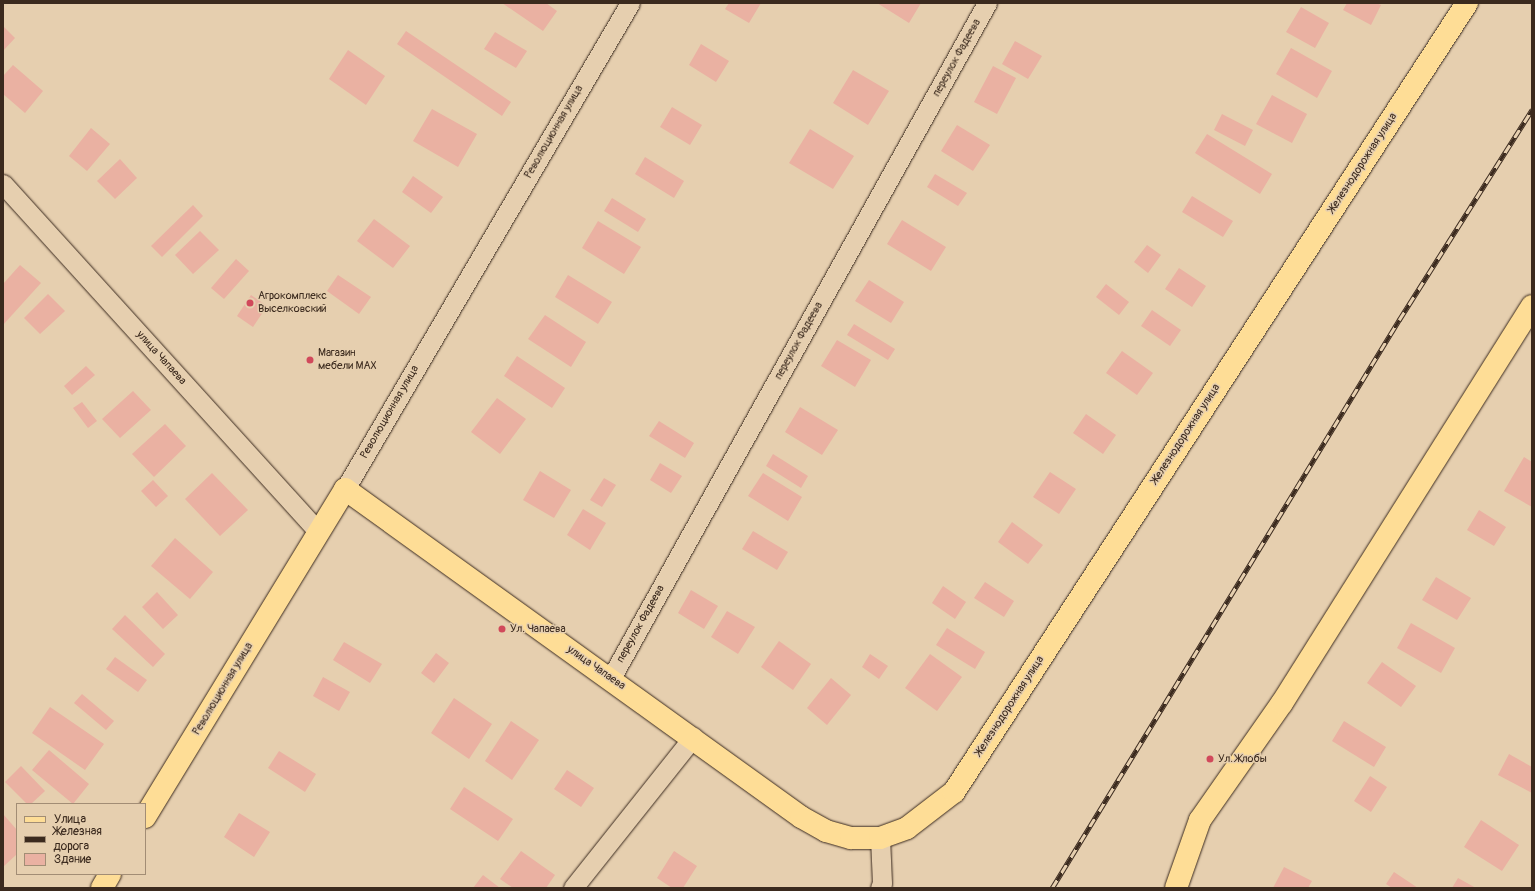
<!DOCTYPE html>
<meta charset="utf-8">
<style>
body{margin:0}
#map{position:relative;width:1535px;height:891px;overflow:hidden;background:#e6cfaf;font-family:Pangolin,sans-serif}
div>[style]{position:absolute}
.building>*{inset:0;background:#eab1a2}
.roads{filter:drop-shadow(0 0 1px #3b2a1e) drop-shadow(0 0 1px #3b2a1e)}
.street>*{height:19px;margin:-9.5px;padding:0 9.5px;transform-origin:9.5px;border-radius:9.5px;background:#e6cfaf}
.primary>*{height:22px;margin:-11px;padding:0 11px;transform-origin:11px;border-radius:11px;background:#fedd96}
.rail>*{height:4.5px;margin-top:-2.25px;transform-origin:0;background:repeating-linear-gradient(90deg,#e6cfaf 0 9px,#3b2a1e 0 18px);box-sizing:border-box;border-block:1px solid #3b2a1e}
.dots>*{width:11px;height:11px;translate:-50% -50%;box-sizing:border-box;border:2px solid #e6cfaf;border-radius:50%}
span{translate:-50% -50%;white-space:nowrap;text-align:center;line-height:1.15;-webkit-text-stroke:3px #e6cfaf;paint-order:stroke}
.street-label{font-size:11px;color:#3b2a1e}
.poi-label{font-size:11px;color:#3b2a1e}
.left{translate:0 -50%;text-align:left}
.frame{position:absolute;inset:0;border:4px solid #3b2a1e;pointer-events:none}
.legend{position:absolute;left:16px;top:803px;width:130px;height:72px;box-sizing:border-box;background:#e6cfaf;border:1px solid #a28d75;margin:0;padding:5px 7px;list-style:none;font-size:12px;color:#3b2a1e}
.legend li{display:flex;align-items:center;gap:8px;height:20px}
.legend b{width:20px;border:1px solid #a28d75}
</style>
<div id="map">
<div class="building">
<div style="clip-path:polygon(502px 3px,546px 3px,557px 11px,543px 31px)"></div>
<div style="clip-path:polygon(729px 3px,761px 3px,749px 23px,725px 9px)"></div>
<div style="clip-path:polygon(877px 3px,921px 3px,909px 23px)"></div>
<div style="clip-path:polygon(1347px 3px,1376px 3px,1381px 5px,1371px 25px,1343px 10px)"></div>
<div style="clip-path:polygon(1301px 7px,1329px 23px,1315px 48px,1286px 32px)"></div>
<div style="clip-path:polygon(3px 26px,15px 38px,3px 51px)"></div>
<div style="clip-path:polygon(406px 31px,511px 102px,502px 116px,397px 44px)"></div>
<div style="clip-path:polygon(495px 32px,527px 51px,516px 68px,484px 49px)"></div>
<div style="clip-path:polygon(1015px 41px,1042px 56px,1028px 79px,1002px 64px)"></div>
<div style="clip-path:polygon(701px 44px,729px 61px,716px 82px,689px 65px)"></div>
<div style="clip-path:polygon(1291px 48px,1332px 71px,1317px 98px,1276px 74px)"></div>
<div style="clip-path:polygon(348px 50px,385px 76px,366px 105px,329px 79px)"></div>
<div style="clip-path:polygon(13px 65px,43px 91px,25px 113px,3px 94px,3px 76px)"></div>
<div style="clip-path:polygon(993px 66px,1016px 78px,997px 114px,974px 102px)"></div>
<div style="clip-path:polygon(853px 70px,889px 91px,868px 125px,833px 103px)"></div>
<div style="clip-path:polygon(1272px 95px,1307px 114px,1292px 143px,1256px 124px)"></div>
<div style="clip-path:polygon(672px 107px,702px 125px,690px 145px,660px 127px)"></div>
<div style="clip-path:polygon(432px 109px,477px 134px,458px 167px,413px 141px)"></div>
<div style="clip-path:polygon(1222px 114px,1253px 130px,1245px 146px,1214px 130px)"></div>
<div style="clip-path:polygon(957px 125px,990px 145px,973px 171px,941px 151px)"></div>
<div style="clip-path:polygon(91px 128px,110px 144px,87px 171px,69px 156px)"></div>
<div style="clip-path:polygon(810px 129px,854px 156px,833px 189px,789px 163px)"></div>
<div style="clip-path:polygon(1207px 134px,1272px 174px,1260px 194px,1195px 153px)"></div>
<div style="clip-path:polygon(645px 157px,684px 181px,674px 198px,635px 174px)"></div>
<div style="clip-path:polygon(120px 159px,137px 178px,115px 199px,97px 181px)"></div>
<div style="clip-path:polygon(935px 174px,967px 193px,958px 206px,927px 187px)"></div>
<div style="clip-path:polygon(413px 176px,443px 197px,431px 213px,402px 192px)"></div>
<div style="clip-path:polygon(1192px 196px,1233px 221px,1223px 237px,1182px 212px)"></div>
<div style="clip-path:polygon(612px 198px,646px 219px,638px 232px,604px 211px)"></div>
<div style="clip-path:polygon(193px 205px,203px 216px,162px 257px,151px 246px)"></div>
<div style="clip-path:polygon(374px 219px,410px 246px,393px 268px,357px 241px)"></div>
<div style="clip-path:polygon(902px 220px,946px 247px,931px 271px,887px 244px)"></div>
<div style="clip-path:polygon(598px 221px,641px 247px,624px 274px,582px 248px)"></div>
<div style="clip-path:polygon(200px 231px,219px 250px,193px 274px,175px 255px)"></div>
<div style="clip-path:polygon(1147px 245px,1161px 255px,1148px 273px,1134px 262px)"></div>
<div style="clip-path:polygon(236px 259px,249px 271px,224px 299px,211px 288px)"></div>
<div style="clip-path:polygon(20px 265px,41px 283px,3px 325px,3px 284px)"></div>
<div style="clip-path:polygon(1179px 268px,1206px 286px,1192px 307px,1165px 289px)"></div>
<div style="clip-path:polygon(338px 275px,371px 297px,359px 314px,327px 291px)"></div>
<div style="clip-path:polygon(568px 275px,612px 302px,598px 324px,555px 297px)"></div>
<div style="clip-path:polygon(869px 280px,904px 302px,891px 323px,855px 301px)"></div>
<div style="clip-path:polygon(1106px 284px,1129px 302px,1119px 315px,1096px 297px)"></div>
<div style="clip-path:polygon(48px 294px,65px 311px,40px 334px,24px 318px)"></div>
<div style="clip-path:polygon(251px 295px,267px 306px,253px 327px,237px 316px)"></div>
<div style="clip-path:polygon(1152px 310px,1181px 330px,1170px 346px,1141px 326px)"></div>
<div style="clip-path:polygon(545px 315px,586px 342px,571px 367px,528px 339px)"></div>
<div style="clip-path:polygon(854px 324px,895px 349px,888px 360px,847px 335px)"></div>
<div style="clip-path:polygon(837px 340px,871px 360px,855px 387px,821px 366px)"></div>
<div style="clip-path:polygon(1122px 351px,1153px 373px,1137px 395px,1106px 373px)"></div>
<div style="clip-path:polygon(517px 356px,565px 388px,552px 408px,504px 376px)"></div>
<div style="clip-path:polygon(86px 366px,95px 375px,72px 395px,64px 386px)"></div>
<div style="clip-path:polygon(133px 391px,151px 410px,120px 438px,102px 419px)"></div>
<div style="clip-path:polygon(497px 398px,526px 419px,500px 454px,471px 432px)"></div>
<div style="clip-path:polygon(82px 402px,97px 421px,88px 428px,73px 408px)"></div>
<div style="clip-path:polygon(800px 407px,838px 430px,822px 455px,785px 432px)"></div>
<div style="clip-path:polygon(1086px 414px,1116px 435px,1103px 454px,1073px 433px)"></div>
<div style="clip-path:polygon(659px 421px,694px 443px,685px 458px,649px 436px)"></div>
<div style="clip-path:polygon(165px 424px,186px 446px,154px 477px,132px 454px)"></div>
<div style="clip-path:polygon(773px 454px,808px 476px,801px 488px,766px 466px)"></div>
<div style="clip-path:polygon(1524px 457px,1532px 462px,1532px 507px,1504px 491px)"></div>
<div style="clip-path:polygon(660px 463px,682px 476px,671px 493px,650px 480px)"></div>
<div style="clip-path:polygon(540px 471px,571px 490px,554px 518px,523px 500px)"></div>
<div style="clip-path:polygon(1050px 472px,1076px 489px,1059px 514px,1033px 497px)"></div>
<div style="clip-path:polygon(212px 473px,248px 510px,220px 536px,185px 499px)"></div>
<div style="clip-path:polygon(763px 473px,802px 497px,788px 521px,748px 496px)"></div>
<div style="clip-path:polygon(604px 478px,616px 485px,602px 507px,590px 500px)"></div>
<div style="clip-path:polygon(153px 480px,168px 496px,156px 507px,141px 491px)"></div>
<div style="clip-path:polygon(583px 509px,606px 523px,590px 550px,567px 535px)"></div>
<div style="clip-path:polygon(1479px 510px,1506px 527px,1494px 546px,1467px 530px)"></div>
<div style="clip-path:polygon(1012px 522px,1043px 545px,1028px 564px,998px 542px)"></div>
<div style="clip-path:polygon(753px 531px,788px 552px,777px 570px,742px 549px)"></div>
<div style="clip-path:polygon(175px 538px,213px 572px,190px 599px,151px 566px)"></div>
<div style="clip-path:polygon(1436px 577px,1471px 598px,1457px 620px,1422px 600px)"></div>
<div style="clip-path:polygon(985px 582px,1014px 601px,1004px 617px,974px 598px)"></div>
<div style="clip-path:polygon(943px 586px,966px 602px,955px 619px,932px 603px)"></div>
<div style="clip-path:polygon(691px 590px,718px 606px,704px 629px,678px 613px)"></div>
<div style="clip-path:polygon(157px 592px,178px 615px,163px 629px,142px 607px)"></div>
<div style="clip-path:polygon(727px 611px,755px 627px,738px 654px,711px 637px)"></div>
<div style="clip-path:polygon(125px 615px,165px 654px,153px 667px,112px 629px)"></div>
<div style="clip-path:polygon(1411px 623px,1455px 648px,1441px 673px,1397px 648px)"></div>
<div style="clip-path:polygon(947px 628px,985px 652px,975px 669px,936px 645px)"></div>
<div style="clip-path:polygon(779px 641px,811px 664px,793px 690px,761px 667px)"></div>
<div style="clip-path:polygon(344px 642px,382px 664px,370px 683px,333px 660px)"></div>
<div style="clip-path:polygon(436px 653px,449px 663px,434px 683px,421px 673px)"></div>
<div style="clip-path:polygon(870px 654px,888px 666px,879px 679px,862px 667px)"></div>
<div style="clip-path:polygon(930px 654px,962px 677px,937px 711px,905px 688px)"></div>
<div style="clip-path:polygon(115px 657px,147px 680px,138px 692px,106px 669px)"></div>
<div style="clip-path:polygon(1382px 662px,1416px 686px,1401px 707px,1367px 683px)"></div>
<div style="clip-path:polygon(323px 677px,350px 692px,339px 711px,313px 696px)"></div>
<div style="clip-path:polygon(831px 678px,851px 695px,827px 725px,807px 708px)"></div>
<div style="clip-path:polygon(82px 694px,114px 721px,106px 730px,74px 703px)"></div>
<div style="clip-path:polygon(454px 698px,492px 724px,469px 759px,431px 733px)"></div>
<div style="clip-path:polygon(50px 707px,104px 744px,85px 770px,32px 733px)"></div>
<div style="clip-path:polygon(511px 721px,539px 740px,512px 780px,485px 761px)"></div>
<div style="clip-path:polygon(1344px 721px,1386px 747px,1374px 767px,1332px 741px)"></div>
<div style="clip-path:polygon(49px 750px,89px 784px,73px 804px,32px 770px)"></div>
<div style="clip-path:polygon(279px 751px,316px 774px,305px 792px,268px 768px)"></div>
<div style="clip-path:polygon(1509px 754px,1532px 767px,1532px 793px,1498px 775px)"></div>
<div style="clip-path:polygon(21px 766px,45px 791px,31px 804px,27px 804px,5px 782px)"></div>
<div style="clip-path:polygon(567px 770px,594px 788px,581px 807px,554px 789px)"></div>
<div style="clip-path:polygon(1370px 776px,1387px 787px,1371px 812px,1354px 801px)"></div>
<div style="clip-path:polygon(464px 787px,513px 819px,498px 841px,450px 809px)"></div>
<div style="clip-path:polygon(239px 813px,270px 832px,254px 857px,224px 837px)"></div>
<div style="clip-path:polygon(3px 814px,17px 830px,17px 854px,3px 867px)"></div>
<div style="clip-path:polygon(1481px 820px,1519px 845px,1502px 871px,1464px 847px)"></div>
<div style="clip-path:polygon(521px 851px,555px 875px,546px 888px,513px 888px,500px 879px)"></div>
<div style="clip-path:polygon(674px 851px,697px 866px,683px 888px,672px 888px,657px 878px)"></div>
<div style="clip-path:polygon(1284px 867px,1312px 881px,1308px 888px,1273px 888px)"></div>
<div style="clip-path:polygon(1394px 872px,1418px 888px,1392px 888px,1386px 884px)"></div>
<div style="clip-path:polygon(483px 875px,500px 888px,473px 888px)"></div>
<div style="clip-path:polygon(1458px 878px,1476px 888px,1452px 888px)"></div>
</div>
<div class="roads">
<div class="street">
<div style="left:3px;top:184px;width:470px;rotate:47.8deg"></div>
<div style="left:345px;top:489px;width:563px;rotate:-59.61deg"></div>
<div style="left:611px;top:678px;width:773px;rotate:-60.88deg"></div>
<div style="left:573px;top:888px;width:193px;rotate:-51.5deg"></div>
<div style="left:880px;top:888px;width:5px;rotate:-68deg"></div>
<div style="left:882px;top:883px;width:45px;rotate:-92.5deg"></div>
</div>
<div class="primary">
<div style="left:145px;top:817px;width:384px;rotate:-58.6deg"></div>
<div style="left:345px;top:489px;width:562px;rotate:35.73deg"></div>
<div style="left:801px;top:817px;width:29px;rotate:29deg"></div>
<div style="left:826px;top:831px;width:26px;rotate:16deg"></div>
<div style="left:851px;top:838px;width:29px"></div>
<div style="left:880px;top:838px;width:29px;rotate:-20deg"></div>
<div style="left:907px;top:828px;width:59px;rotate:-37.5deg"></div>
<div style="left:954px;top:792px;width:941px;rotate:-56.97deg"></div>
<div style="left:102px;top:888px;width:16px;rotate:-60deg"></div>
<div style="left:1176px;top:888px;width:72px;rotate:-70.6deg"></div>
<div style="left:1200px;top:820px;width:143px;rotate:-55deg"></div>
<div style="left:1282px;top:703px;width:469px;rotate:-57.8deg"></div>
</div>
</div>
<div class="rail">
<div style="left:1052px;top:888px;width:666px;rotate:-58.58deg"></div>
<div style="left:1399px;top:320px;width:249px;rotate:-57.7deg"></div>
</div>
<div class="dots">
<div style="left:250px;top:303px;background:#d1495b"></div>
<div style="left:310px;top:360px;background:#d1495b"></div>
<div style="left:502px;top:629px;background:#d1495b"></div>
<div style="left:1210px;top:759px;background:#d1495b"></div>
</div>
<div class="street-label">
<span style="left:957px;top:58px;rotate:-61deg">переулок Фадеева</span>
<span style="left:554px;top:132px;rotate:-60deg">Революционная улица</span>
<span style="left:1363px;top:163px;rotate:-57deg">Железнодорожная улица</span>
<span style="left:799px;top:341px;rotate:-61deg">переулок Фадеева</span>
<span style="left:161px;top:358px;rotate:48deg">улица Чапаева</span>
<span style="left:390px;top:412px;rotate:-60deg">Революционная улица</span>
<span style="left:1186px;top:434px;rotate:-57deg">Железнодорожная улица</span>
<span style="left:641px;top:624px;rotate:-61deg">переулок Фадеева</span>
<span style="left:596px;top:668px;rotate:35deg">улица Чапаева</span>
<span style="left:223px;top:689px;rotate:-59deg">Революционная улица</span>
<span style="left:1010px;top:706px;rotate:-57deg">Железнодорожная улица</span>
</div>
<div class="poi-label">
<span class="left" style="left:258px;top:303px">Агрокомплекс<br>Выселковский</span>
<span class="left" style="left:318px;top:360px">Магазин<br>мебели MAX</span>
<span class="left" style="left:510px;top:629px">Ул. Чапаева</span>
<span class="left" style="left:1218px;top:759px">Ул. Жлобы</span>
</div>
<div class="frame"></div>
<ul class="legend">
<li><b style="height:5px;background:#fedd96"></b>Улица</li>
<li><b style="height:5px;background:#3b2a1e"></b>Железная дорога</li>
<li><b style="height:11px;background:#eab1a2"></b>Здание</li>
</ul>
</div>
